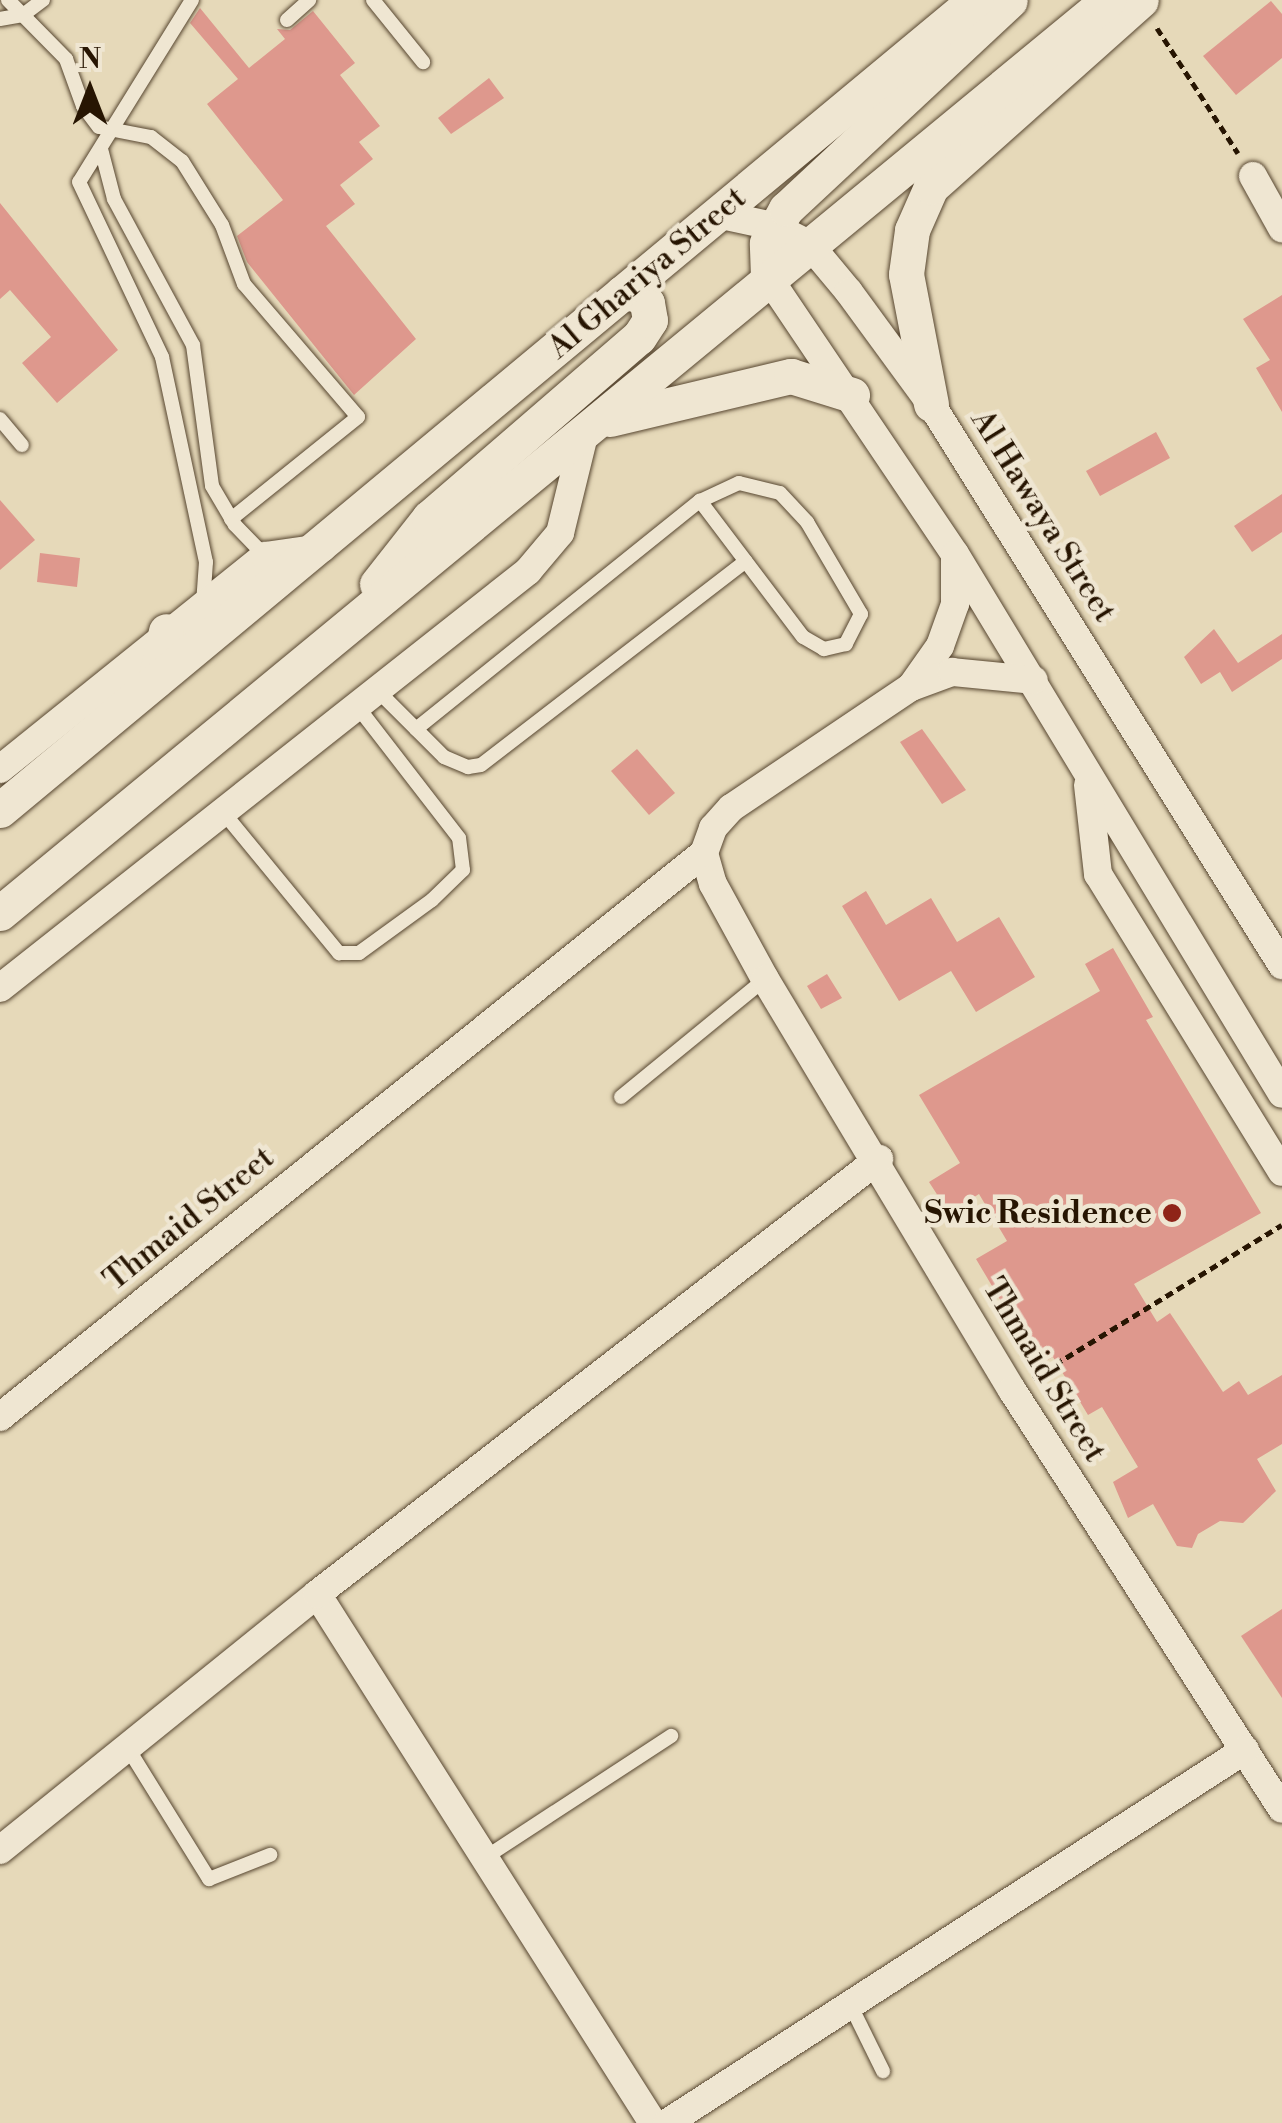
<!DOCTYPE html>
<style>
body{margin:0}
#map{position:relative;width:1282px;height:2123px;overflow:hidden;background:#e6d9b9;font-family:"Libre Bodoni",serif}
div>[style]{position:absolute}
.building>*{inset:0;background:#de988d}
.path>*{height:5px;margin-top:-2.5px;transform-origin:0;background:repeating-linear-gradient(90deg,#271502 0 8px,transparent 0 13px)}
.roads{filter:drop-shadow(0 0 2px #574630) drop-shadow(0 0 2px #574630)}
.service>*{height:14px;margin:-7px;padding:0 7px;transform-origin:7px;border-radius:7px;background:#efe6d2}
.minor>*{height:28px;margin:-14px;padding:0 14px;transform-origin:14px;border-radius:14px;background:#efe6d2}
.tertiary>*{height:35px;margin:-17.5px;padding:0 17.5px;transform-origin:17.5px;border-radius:17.5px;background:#efe6d2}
.dots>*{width:28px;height:28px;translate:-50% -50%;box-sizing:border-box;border:5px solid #efe6d2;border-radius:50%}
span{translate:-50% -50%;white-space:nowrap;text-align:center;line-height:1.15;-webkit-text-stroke:9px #efe6d2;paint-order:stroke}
.street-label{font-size:32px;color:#271502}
.poi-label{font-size:32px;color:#271502;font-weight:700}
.right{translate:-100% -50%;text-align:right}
.north{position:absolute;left:40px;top:40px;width:100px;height:100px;-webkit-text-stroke:8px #efe6d2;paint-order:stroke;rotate:0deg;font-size:28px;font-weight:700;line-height:40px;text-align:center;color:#271502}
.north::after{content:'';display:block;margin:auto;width:35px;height:45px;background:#271502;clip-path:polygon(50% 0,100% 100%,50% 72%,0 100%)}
</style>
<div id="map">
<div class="building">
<div style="clip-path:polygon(1271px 1px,1282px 14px,1282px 58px,1236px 95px,1203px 56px)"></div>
<div style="clip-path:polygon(200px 8px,249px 68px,285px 39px,277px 29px,290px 30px,313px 11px,355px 63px,340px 75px,380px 126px,359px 142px,373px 159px,340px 185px,355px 204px,326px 226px,416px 339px,354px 395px,247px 262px,237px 236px,283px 200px,207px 104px,238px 79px,190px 23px)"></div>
<div style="clip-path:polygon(489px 78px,504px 98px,451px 134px,438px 118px)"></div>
<div style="clip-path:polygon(0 203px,118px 350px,57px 403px,22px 363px,51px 337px,10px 290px,0 299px)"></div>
<div style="clip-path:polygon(1282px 295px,1282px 412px,1256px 368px,1270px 360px,1243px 319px)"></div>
<div style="clip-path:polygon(1156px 432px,1170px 458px,1100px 496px,1086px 471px)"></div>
<div style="clip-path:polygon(1282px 494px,1282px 532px,1252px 552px,1234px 526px)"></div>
<div style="clip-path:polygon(0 500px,35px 540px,0 570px)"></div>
<div style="clip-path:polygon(40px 553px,80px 558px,77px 587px,37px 582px)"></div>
<div style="clip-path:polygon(1214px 629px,1238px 663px,1282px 634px,1282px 659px,1232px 692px,1220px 672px,1201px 684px,1184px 657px)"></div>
<div style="clip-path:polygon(922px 729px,966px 790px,942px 804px,900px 742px)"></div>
<div style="clip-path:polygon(637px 749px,675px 793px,649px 815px,611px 771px)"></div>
<div style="clip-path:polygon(866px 891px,886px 925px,931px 898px,957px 942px,999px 917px,1035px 977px,976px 1012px,951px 971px,899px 1001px,842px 906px)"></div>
<div style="clip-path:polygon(1113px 948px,1153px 1017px,1146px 1020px,1261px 1213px,1134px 1284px,1157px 1322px,1170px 1313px,1223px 1392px,1239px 1381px,1248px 1395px,1282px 1375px,1282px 1444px,1257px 1459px,1276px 1491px,1243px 1523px,1220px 1521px,1198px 1534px,1192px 1548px,1177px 1546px,1153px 1504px,1128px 1518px,1113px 1482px,1138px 1467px,1102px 1407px,1088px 1415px,1053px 1357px,1039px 1365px,976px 1259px,1007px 1241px,979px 1194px,949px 1213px,929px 1182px,960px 1163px,919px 1095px,1100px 991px,1085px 964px)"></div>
<div style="clip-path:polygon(827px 974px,842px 998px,821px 1009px,807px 986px)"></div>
<div style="clip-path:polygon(1282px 1609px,1282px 1698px,1241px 1636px)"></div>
</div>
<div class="path">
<div style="left:1157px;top:28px;width:149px;rotate:57.1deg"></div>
<div style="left:1033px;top:1378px;width:292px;rotate:-31.6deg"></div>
</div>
<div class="roads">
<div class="service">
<div style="left:8px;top:0;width:83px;rotate:45.5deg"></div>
<div style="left:66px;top:59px;width:50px;rotate:70.1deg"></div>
<div style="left:83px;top:106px;width:26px;rotate:53deg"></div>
<div style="left:99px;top:127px;width:53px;rotate:10.9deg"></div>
<div style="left:151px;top:137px;width:39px;rotate:38deg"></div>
<div style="left:182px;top:161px;width:75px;rotate:58deg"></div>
<div style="left:222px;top:225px;width:63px;rotate:69.6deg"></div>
<div style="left:244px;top:284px;width:175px;rotate:49.4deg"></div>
<div style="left:358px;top:417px;width:163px;rotate:141.2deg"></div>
<div style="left:192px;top:0;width:214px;rotate:121.8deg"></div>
<div style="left:79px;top:182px;width:194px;rotate:64.6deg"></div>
<div style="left:162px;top:357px;width:210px;rotate:77.9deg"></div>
<div style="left:206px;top:562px;width:42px;rotate:94.1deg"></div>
<div style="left:373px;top:0;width:80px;rotate:51.1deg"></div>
<div style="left:0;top:19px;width:23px;rotate:-10deg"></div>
<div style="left:23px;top:15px;width:25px;rotate:-37deg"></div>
<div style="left:287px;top:20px;width:30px;rotate:-42deg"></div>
<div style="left:101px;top:149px;width:52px;rotate:75.4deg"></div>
<div style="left:114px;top:199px;width:166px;rotate:61.6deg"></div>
<div style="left:193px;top:345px;width:142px;rotate:82.3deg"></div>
<div style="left:212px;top:486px;width:45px;rotate:59.5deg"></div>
<div style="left:235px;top:525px;width:43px;rotate:45.9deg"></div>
<div style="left:0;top:419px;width:34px;rotate:50deg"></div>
<div style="left:739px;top:483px;width:42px;rotate:13.7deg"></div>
<div style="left:780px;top:493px;width:40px;rotate:47deg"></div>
<div style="left:807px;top:522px;width:107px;rotate:59.6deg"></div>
<div style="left:861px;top:614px;width:34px;rotate:117deg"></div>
<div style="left:846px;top:644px;width:23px;rotate:167deg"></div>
<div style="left:824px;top:649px;width:24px;rotate:-150deg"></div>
<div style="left:803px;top:637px;width:171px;rotate:-127.1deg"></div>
<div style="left:700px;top:501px;width:43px;rotate:-24.8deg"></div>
<div style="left:377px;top:690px;width:95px;rotate:45deg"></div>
<div style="left:444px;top:757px;width:26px;rotate:23deg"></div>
<div style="left:468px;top:767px;width:13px;rotate:-9deg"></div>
<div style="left:481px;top:765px;width:334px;rotate:-37.6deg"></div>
<div style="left:416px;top:729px;width:364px;rotate:-38.8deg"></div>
<div style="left:223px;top:812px;width:183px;rotate:50.6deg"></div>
<div style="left:339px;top:953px;width:20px"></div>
<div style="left:359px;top:953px;width:90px;rotate:-36deg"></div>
<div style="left:432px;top:900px;width:43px;rotate:-44.1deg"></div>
<div style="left:463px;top:870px;width:32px;rotate:-97deg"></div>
<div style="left:459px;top:838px;width:167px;rotate:-127.7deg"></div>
<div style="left:621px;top:1097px;width:186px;rotate:-39.3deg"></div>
<div style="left:129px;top:1750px;width:152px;rotate:58.2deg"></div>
<div style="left:209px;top:1879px;width:66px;rotate:-21.5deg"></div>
<div style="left:483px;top:1859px;width:225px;rotate:-33.2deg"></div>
<div style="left:850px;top:2004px;width:75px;rotate:63.8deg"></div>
</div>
<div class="minor">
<div style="left:1253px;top:176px;width:60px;rotate:60.9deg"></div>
<div style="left:717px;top:214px;width:57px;rotate:12.1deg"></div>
<div style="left:773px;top:226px;width:40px;rotate:26.6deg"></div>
<div style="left:809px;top:244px;width:62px;rotate:50.2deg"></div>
<div style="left:849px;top:292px;width:139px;rotate:53.8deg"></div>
<div style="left:931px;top:404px;width:662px;rotate:57.97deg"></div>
<div style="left:768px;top:277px;width:334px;rotate:56deg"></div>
<div style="left:955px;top:554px;width:631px;rotate:58.8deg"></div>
<div style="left:911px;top:687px;width:50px;rotate:-54.7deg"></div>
<div style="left:940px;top:646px;width:45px;rotate:-70.3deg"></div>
<div style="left:955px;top:604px;width:49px;rotate:-90deg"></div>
<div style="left:0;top:769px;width:340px;rotate:-38.8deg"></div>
<div style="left:265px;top:556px;width:58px;rotate:-8deg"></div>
<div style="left:1088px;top:785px;width:90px;rotate:83.6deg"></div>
<div style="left:1098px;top:874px;width:350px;rotate:58.3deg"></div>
<div style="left:704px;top:853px;width:32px;rotate:74deg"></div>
<div style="left:713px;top:884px;width:108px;rotate:61.3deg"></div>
<div style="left:765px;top:979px;width:480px;rotate:59deg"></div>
<div style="left:1012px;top:1390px;width:498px;rotate:57.2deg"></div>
<div style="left:0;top:988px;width:673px;rotate:-38.3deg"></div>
<div style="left:528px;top:571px;width:50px;rotate:-49.9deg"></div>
<div style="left:560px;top:533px;width:105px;rotate:-76.2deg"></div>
<div style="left:0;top:1417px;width:902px;rotate:-38.7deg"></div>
<div style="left:704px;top:853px;width:27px;rotate:-70deg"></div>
<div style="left:713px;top:828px;width:27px;rotate:-48deg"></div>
<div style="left:731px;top:808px;width:217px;rotate:-33.9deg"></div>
<div style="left:911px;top:687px;width:44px;rotate:-20.1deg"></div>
<div style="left:952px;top:672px;width:82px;rotate:5.6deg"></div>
<div style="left:317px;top:1594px;width:627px;rotate:57.58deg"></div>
<div style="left:0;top:1850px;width:407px;rotate:-38.9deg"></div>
<div style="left:317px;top:1594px;width:711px;rotate:-37.74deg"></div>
<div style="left:667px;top:2123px;width:688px;rotate:-32.84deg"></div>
</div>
<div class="tertiary">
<div style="left:768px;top:277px;width:34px;rotate:-92deg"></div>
<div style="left:767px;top:243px;width:39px;rotate:-61deg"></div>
<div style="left:786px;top:209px;width:306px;rotate:-43deg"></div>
<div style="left:931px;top:404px;width:132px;rotate:-100.9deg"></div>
<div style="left:906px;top:274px;width:44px;rotate:-82.2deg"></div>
<div style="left:912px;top:230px;width:47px;rotate:-66.2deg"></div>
<div style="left:931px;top:187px;width:281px;rotate:-41.7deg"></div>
<div style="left:610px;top:419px;width:186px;rotate:-13.4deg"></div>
<div style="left:791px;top:376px;width:64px;rotate:17.3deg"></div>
<div style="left:377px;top:584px;width:84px;rotate:-51.8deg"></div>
<div style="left:429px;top:518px;width:277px;rotate:-40.8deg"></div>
<div style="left:639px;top:337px;width:20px;rotate:-57deg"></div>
<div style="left:650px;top:320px;width:17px;rotate:-100deg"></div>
<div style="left:647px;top:303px;width:13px;rotate:-135deg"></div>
<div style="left:638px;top:294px;width:16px;rotate:-176deg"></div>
<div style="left:155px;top:681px;width:51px;rotate:-77.6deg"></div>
<div style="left:0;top:810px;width:1268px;rotate:-39.72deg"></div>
<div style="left:0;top:913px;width:1436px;rotate:-39.49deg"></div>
</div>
</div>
<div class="dots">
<div style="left:1172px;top:1213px;background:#8f2418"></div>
</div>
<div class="street-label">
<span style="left:647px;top:273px;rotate:-40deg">Al Ghariya Street</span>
<span style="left:1043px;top:516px;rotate:58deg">Al Hawaya Street</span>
<span style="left:189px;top:1219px;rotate:-39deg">Thmaid Street</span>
<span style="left:1044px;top:1370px;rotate:59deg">Thmaid Street</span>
</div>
<div class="poi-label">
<span class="right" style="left:1152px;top:1213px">Swic Residence</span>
</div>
<div class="north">N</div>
</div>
